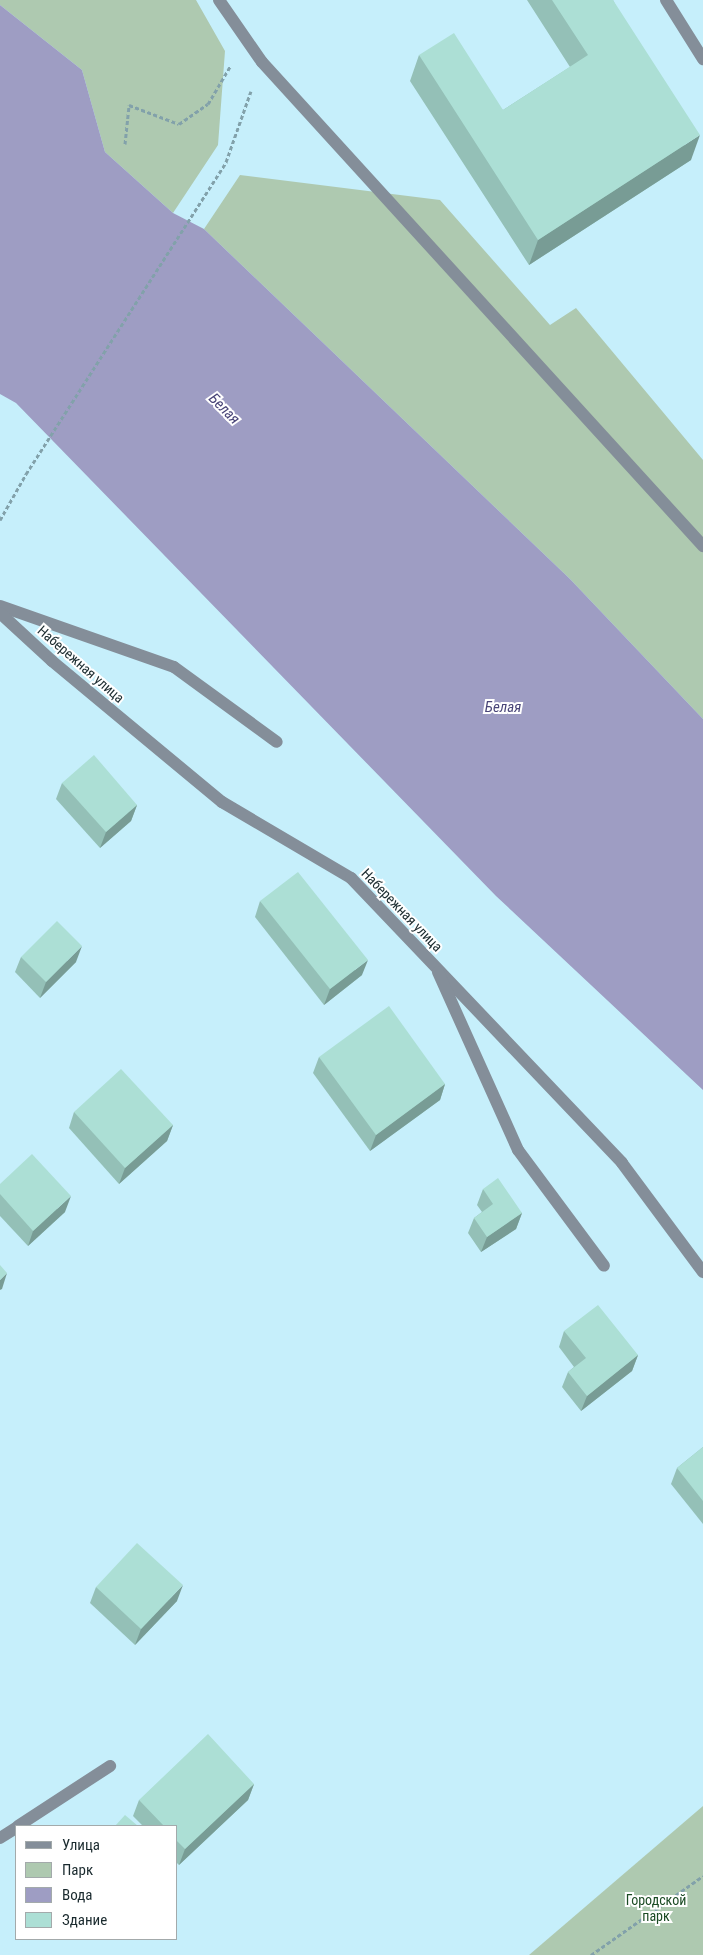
<!DOCTYPE html>
<meta charset="utf-8">
<style>
body{margin:0}
#map{position:relative;width:703px;height:1955px;overflow:hidden;background:#c6effb;font-family:"Roboto Condensed",sans-serif}
div>[style]{position:absolute}
.green>*{inset:0;background:#aec9b0}
.water>*{inset:0;background:#9e9dc3}
.path>*{height:3px;margin-top:-1.5px;transform-origin:0;background:repeating-linear-gradient(90deg,#82a1aa 0 4px,transparent 0 6.5px)}
.minor>*{height:12px;margin:-6px;padding:0 6px;transform-origin:6px;border-radius:6px;background:#848e99}
.wall>*{inset:0;background:#94c0b7}
.shaded-wall>*{inset:0;background:#789c95}
.building>*{inset:0;background:#acdfd5}
span{translate:-50% -50%;white-space:nowrap;text-align:center;line-height:1.15;-webkit-text-stroke:4px #fff;paint-order:stroke}
.street-label{font-size:14px;color:#1a2a2e}
.park-label{font-size:14px;color:#1b4b24}
.water-label{font-size:15px;color:#484477;font-style:italic}
.legend{position:absolute;left:15px;top:1825px;width:162px;height:115px;box-sizing:border-box;background:#fff;border:1px solid #a3aaab;margin:0;padding:6px 9px;list-style:none;font-size:15px;color:#1a2a2e}
.legend li{display:flex;align-items:center;gap:10px;height:25px}
.legend b{width:25px;border:1px solid #a3aaab}
</style>
<div id="map">
<div class="green">
<div style="clip-path:polygon(0 0,196px 0,225px 51px,218px 145px,173px 213px,105px 152px,82px 70px,0 5px)"></div>
<div style="clip-path:polygon(240px 175px,440px 200px,550px 325px,576px 308px,703px 460px,703px 719px,570px 579px,204px 229px)"></div>
<div style="clip-path:polygon(703px 1806px,703px 1955px,529px 1955px)"></div>
</div>
<div class="water">
<div style="clip-path:polygon(0 5px,82px 70px,105px 152px,173px 213px,204px 229px,570px 579px,703px 719px,703px 1090px,496px 896px,16px 403px,0 394px)"></div>
</div>
<div class="path">
<div style="left:125px;top:144px;width:39px;rotate:-84deg"></div>
<div style="left:129px;top:105px;width:53px;rotate:20.8deg"></div>
<div style="left:179px;top:124px;width:35px;rotate:-35deg"></div>
<div style="left:208px;top:104px;width:45px;rotate:-59.5deg"></div>
<div style="left:0;top:520px;width:53px;rotate:-60.5deg"></div>
<div style="left:26px;top:474px;width:371px;rotate:-57.3deg"></div>
<div style="left:226px;top:162px;width:75px;rotate:-70.6deg"></div>
<div style="left:591px;top:1955px;width:137px;rotate:-35.2deg"></div>
</div>
<div class="minor">
<div style="left:219px;top:0;width:75px;rotate:55.3deg"></div>
<div style="left:262px;top:62px;width:655px;rotate:47.66deg"></div>
<div style="left:666px;top:0;width:70px;rotate:57.9deg"></div>
<div style="left:0;top:606px;width:184px;rotate:19.3deg"></div>
<div style="left:174px;top:667px;width:127px;rotate:36.1deg"></div>
<div style="left:0;top:613px;width:71px;rotate:42.7deg"></div>
<div style="left:52px;top:661px;width:221px;rotate:39.7deg"></div>
<div style="left:222px;top:802px;width:150px;rotate:30.5deg"></div>
<div style="left:351px;top:878px;width:393px;rotate:46.4deg"></div>
<div style="left:622px;top:1163px;width:136px;rotate:53.4deg"></div>
<div style="left:438px;top:972px;width:195px;rotate:65.8deg"></div>
<div style="left:518px;top:1150px;width:144px;rotate:53.4deg"></div>
<div style="left:18px;top:1826px;width:110px;rotate:-33.1deg"></div>
<div style="left:0;top:1838px;width:19px;rotate:-32deg"></div>
</div>
<div class="wall">
<div style="clip-path:polygon(527px 0,613px 0,691px 160px,529px 265px,410px 81px,419px 55px,503px 110px,570px 67px)"></div>
<div style="clip-path:polygon(62px 783px,137px 805px,131px 821px,100px 848px,56px 799px)"></div>
<div style="clip-path:polygon(260px 901px,362px 975px,324px 1005px,255px 917px)"></div>
<div style="clip-path:polygon(21px 957px,76px 962px,40px 998px,15px 972px)"></div>
<div style="clip-path:polygon(319px 1057px,445px 1084px,440px 1100px,370px 1151px,313px 1073px)"></div>
<div style="clip-path:polygon(74px 1112px,173px 1125px,167px 1141px,119px 1184px,69px 1128px)"></div>
<div style="clip-path:polygon(0 1184px,65px 1212px,28px 1246px,0 1216px)"></div>
<div style="clip-path:polygon(483px 1189px,522px 1213px,516px 1229px,481px 1252px,468px 1233px,474px 1218px,482px 1212px,477px 1205px)"></div>
<div style="clip-path:polygon(564px 1331px,638px 1355px,632px 1371px,581px 1411px,562px 1387px,568px 1372px,574px 1367px,559px 1347px)"></div>
<div style="clip-path:polygon(703px 1447px,703px 1524px,671px 1484px,677px 1468px)"></div>
<div style="clip-path:polygon(96px 1587px,177px 1601px,135px 1645px,90px 1603px)"></div>
<div style="clip-path:polygon(254px 1784px,248px 1800px,179px 1865px,176px 1862px,176px 1826px,143px 1826px,133px 1816px,139px 1800px)"></div>
</div>
<div class="shaded-wall">
<div style="clip-path:polygon(700px 135px,691px 160px,529px 265px,538px 240px)"></div>
<div style="clip-path:polygon(137px 805px,131px 821px,100px 848px,106px 832px)"></div>
<div style="clip-path:polygon(82px 946px,76px 962px,40px 998px,46px 982px)"></div>
<div style="clip-path:polygon(368px 960px,362px 975px,324px 1005px,330px 989px)"></div>
<div style="clip-path:polygon(445px 1084px,440px 1100px,370px 1151px,376px 1135px)"></div>
<div style="clip-path:polygon(173px 1125px,167px 1141px,119px 1184px,125px 1168px)"></div>
<div style="clip-path:polygon(71px 1196px,65px 1212px,28px 1246px,33px 1231px)"></div>
<div style="clip-path:polygon(522px 1213px,516px 1229px,481px 1252px,487px 1237px)"></div>
<div style="clip-path:polygon(7px 1273px,2px 1289px,0 1290px,0 1280px)"></div>
<div style="clip-path:polygon(638px 1355px,632px 1371px,581px 1411px,587px 1396px)"></div>
<div style="clip-path:polygon(183px 1585px,177px 1601px,135px 1645px,141px 1629px)"></div>
<div style="clip-path:polygon(254px 1784px,248px 1800px,179px 1865px,185px 1849px)"></div>
</div>
<div class="building">
<div style="clip-path:polygon(552px 0,613px 0,700px 135px,538px 240px,419px 55px,454px 33px,503px 110px,588px 55px)"></div>
<div style="clip-path:polygon(94px 755px,137px 805px,106px 832px,62px 783px)"></div>
<div style="clip-path:polygon(298px 872px,368px 960px,330px 989px,260px 901px)"></div>
<div style="clip-path:polygon(57px 921px,82px 946px,46px 982px,21px 957px)"></div>
<div style="clip-path:polygon(389px 1006px,445px 1084px,376px 1135px,319px 1057px)"></div>
<div style="clip-path:polygon(121px 1069px,173px 1125px,125px 1168px,74px 1112px)"></div>
<div style="clip-path:polygon(32px 1154px,71px 1196px,33px 1231px,0 1194px,0 1184px)"></div>
<div style="clip-path:polygon(498px 1178px,522px 1213px,487px 1237px,474px 1218px,493px 1204px,483px 1189px)"></div>
<div style="clip-path:polygon(0 1265px,7px 1273px,0 1280px)"></div>
<div style="clip-path:polygon(598px 1305px,638px 1355px,587px 1396px,568px 1372px,586px 1358px,564px 1331px)"></div>
<div style="clip-path:polygon(703px 1447px,703px 1501px,677px 1468px)"></div>
<div style="clip-path:polygon(137px 1543px,183px 1585px,141px 1629px,96px 1587px)"></div>
<div style="clip-path:polygon(208px 1734px,254px 1784px,185px 1849px,176px 1840px,176px 1826px,164px 1826px,139px 1800px)"></div>
<div style="clip-path:polygon(125px 1815px,138px 1826px,115px 1826px)"></div>
</div>
<div class="street-label">
<span style="left:81px;top:664px;rotate:41deg">Набережная улица</span>
<span style="left:402px;top:910px;rotate:46deg">Набережная улица</span>
</div>
<div class="park-label">
<span style="left:656px;top:1908px">Городской<br>парк</span>
</div>
<div class="water-label">
<span style="left:224px;top:409px;rotate:45deg">Белая</span>
<span style="left:503px;top:708px">Белая</span>
</div>
<ul class="legend">
<li><b style="height:6px;background:#848e99"></b>Улица</li>
<li><b style="height:14px;background:#aec9b0"></b>Парк</li>
<li><b style="height:14px;background:#9e9dc3"></b>Вода</li>
<li><b style="height:14px;background:#acdfd5"></b>Здание</li>
</ul>
</div>
